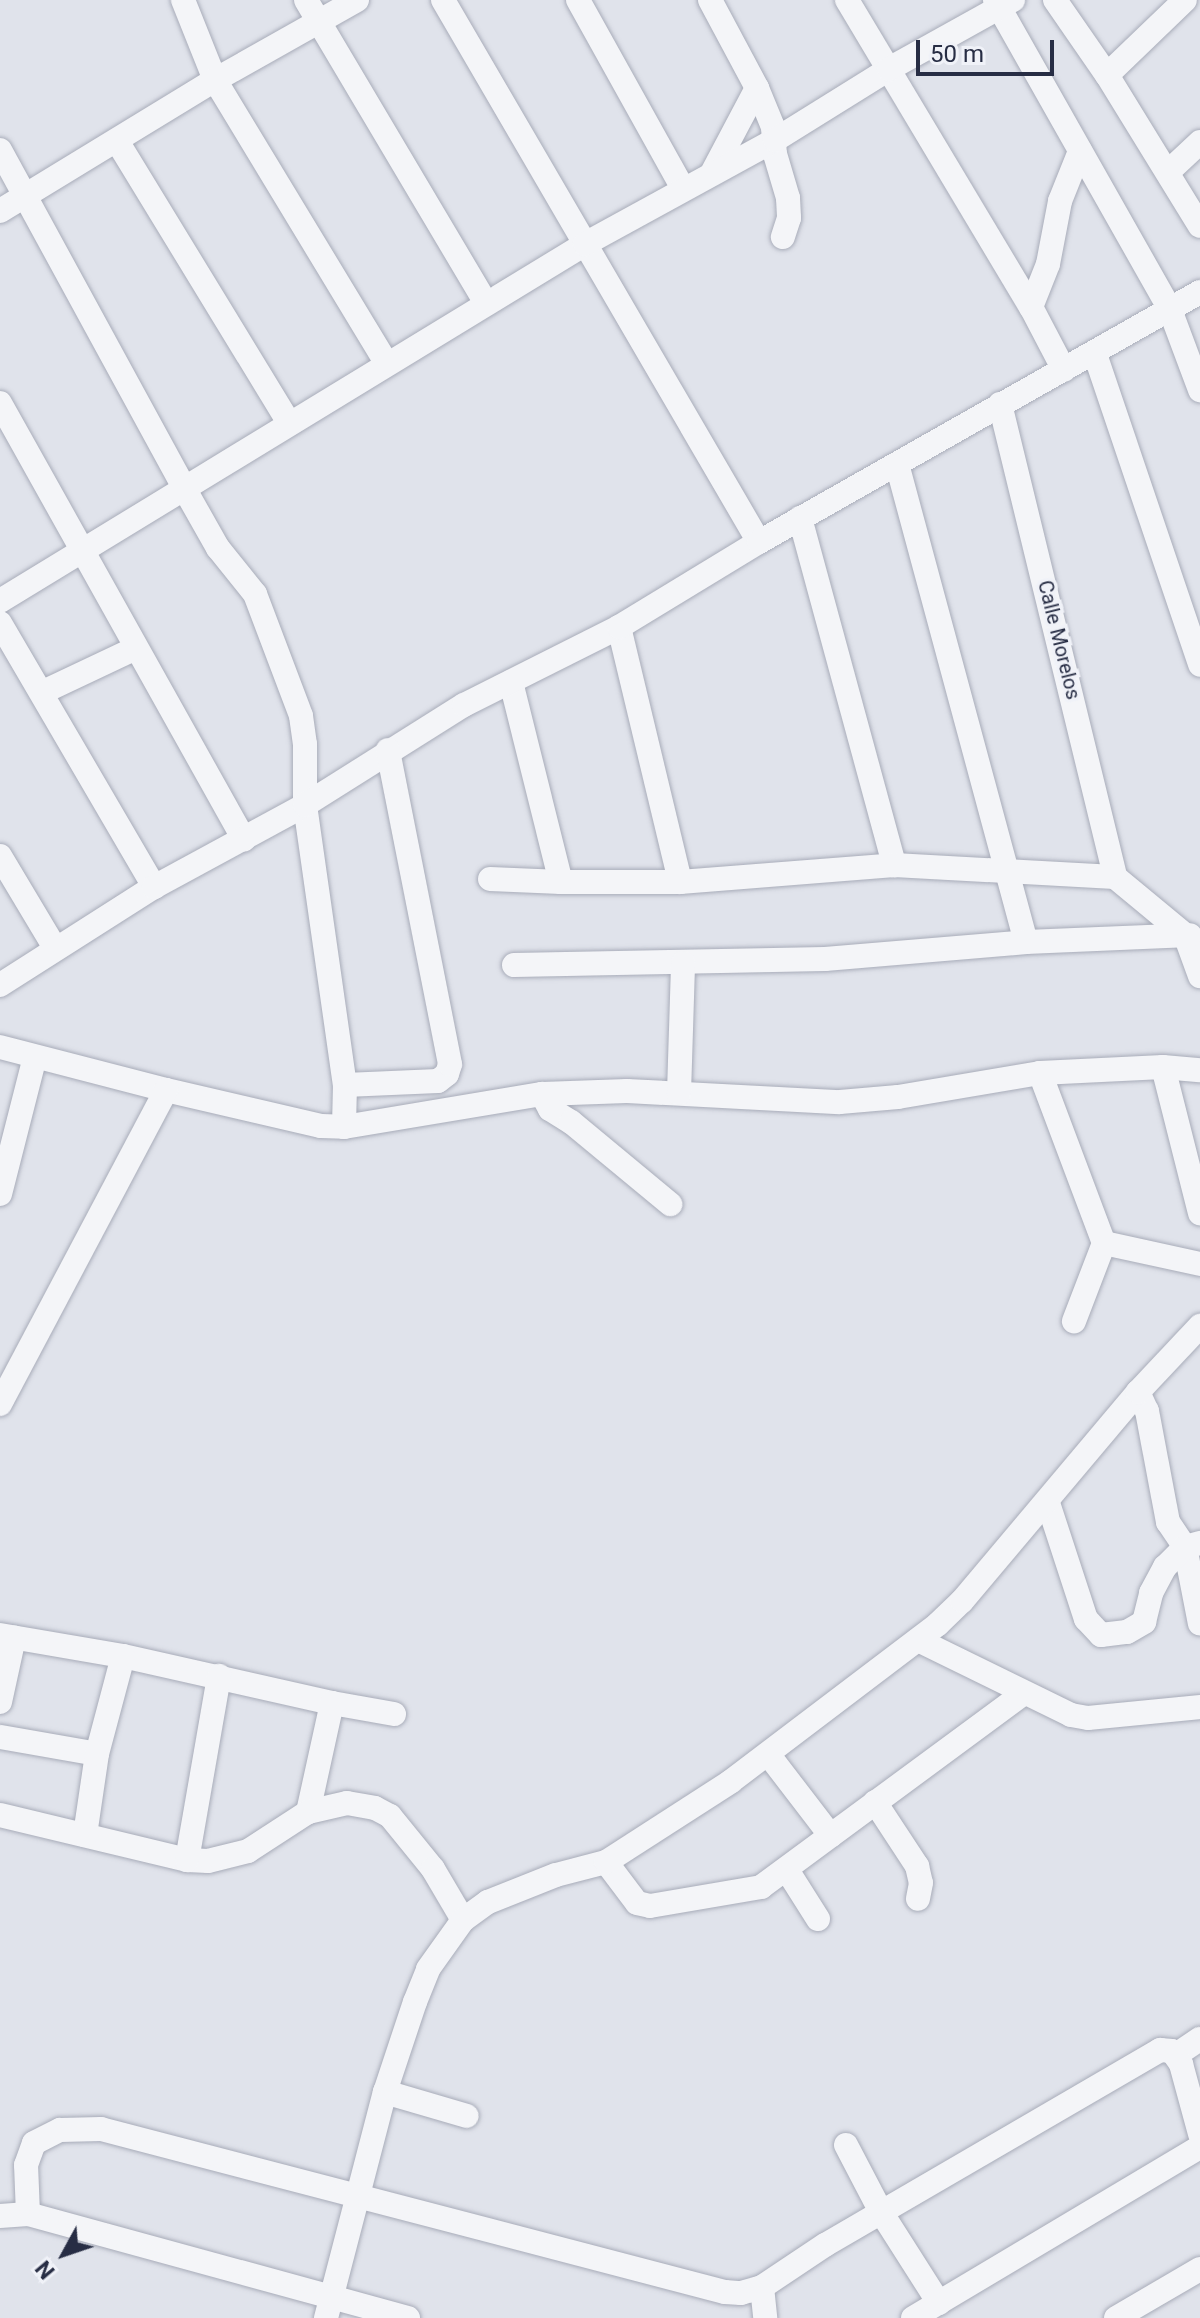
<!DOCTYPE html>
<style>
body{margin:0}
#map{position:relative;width:1200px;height:2318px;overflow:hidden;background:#e0e3eb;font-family:Roboto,sans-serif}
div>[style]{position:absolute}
.roads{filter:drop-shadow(0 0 2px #a8acb9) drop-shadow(0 0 2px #a8acb9)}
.minor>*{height:24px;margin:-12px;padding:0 12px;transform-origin:12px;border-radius:12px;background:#f4f5f8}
span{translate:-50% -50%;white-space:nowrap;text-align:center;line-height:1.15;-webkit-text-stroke:7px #f0f2f8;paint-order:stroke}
.street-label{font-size:20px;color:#272d44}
.north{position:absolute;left:24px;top:2214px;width:80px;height:80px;-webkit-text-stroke:6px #f0f2f8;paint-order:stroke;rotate:230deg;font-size:22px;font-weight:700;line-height:32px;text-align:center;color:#272d44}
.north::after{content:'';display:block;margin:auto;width:28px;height:36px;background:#272d44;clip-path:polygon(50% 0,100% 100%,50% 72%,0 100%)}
.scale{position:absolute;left:916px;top:40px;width:138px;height:36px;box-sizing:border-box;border:4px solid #272d44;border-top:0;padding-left:10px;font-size:24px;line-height:28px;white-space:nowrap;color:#272d44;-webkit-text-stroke:6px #f0f2f8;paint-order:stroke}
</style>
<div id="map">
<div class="roads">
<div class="minor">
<div style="left:183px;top:0;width:86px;rotate:68.2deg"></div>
<div style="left:215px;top:80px;width:332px;rotate:58.8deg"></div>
<div style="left:306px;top:0;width:352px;rotate:59.3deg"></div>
<div style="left:443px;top:0;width:627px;rotate:59.76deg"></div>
<div style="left:578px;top:0;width:216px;rotate:60.9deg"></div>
<div style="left:710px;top:0;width:100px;rotate:61.9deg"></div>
<div style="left:757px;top:88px;width:42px;rotate:67.7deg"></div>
<div style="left:773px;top:127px;width:27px;rotate:86deg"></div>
<div style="left:775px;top:154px;width:46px;rotate:73.5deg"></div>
<div style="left:788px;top:198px;width:20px;rotate:87deg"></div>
<div style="left:789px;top:218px;width:20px;rotate:108deg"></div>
<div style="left:847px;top:0;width:358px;rotate:59.1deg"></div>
<div style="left:1031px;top:307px;width:71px;rotate:62.4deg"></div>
<div style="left:995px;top:0;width:353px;rotate:60.5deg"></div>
<div style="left:1169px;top:307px;width:89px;rotate:69.5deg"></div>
<div style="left:1055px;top:0;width:91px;rotate:55.3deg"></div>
<div style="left:1107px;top:75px;width:177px;rotate:58.4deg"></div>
<div style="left:1107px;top:75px;width:108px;rotate:-43.9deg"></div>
<div style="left:117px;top:141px;width:330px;rotate:58.6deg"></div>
<div style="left:0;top:150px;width:385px;rotate:61.4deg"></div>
<div style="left:184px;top:488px;width:69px;rotate:60.5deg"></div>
<div style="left:218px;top:548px;width:59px;rotate:51.2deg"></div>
<div style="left:255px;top:594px;width:130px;rotate:69.3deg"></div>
<div style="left:301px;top:716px;width:28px;rotate:82deg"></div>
<div style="left:305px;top:744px;width:61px;rotate:90deg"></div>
<div style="left:305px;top:805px;width:283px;rotate:81.9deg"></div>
<div style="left:345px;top:1085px;width:42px;rotate:91.4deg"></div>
<div style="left:1168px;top:172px;width:44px;rotate:-43.2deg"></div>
<div style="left:712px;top:173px;width:96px;rotate:-62.1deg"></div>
<div style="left:0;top:211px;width:252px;rotate:-31.4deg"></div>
<div style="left:215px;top:80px;width:163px;rotate:-29.4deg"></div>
<div style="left:1031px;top:307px;width:46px;rotate:-68.4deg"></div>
<div style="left:1048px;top:264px;width:64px;rotate:-79.2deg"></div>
<div style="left:1060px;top:201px;width:54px;rotate:-68.2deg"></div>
<div style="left:1095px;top:354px;width:328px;rotate:71.3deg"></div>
<div style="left:0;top:403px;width:500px;rotate:60.8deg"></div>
<div style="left:1000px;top:404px;width:487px;rotate:76.3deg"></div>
<div style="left:897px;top:464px;width:495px;rotate:74.9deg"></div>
<div style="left:800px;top:518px;width:360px;rotate:74.8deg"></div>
<div style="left:0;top:601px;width:685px;rotate:-31.39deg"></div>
<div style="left:585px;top:244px;width:217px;rotate:-28.7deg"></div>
<div style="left:775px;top:140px;width:134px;rotate:-31.9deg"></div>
<div style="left:889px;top:69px;width:142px;rotate:-29.1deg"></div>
<div style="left:0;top:623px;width:306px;rotate:59.7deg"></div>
<div style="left:619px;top:627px;width:262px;rotate:76.5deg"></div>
<div style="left:511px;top:682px;width:206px;rotate:76deg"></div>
<div style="left:561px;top:882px;width:119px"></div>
<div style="left:680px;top:882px;width:215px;rotate:-4.5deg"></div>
<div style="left:894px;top:865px;width:221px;rotate:3.1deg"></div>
<div style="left:1115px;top:877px;width:91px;rotate:39.6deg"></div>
<div style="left:1185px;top:935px;width:44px;rotate:69.9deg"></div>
<div style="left:43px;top:692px;width:103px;rotate:-25.3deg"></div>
<div style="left:0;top:856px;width:107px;rotate:59.1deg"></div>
<div style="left:490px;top:879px;width:71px;rotate:2.4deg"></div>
<div style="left:514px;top:965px;width:311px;rotate:-1.1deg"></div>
<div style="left:825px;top:959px;width:202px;rotate:-4.8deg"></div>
<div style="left:1026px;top:942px;width:164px;rotate:-2.4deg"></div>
<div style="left:0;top:985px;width:183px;rotate:-32.5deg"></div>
<div style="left:154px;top:887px;width:172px;rotate:-28.5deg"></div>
<div style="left:305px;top:805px;width:188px;rotate:-32.2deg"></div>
<div style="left:464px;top:705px;width:174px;rotate:-26.7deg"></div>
<div style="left:619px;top:627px;width:164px;rotate:-31.3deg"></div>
<div style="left:759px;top:542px;width:507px;rotate:-29.55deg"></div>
<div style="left:0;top:1047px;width:171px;rotate:14.5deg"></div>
<div style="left:166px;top:1090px;width:159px;rotate:13.1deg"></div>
<div style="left:321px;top:1126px;width:23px;rotate:2deg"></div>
<div style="left:344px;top:1127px;width:201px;rotate:-9.5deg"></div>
<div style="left:542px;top:1094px;width:85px;rotate:-2deg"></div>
<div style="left:627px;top:1091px;width:213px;rotate:3deg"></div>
<div style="left:840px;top:1102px;width:58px;rotate:-4.9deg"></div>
<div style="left:898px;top:1097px;width:144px;rotate:-9.6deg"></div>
<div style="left:1040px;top:1073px;width:123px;rotate:-2.8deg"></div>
<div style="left:1163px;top:1067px;width:37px;rotate:5deg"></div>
<div style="left:1163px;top:1067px;width:151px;rotate:75.8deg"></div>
<div style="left:1040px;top:1073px;width:182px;rotate:69.4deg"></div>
<div style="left:1104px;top:1243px;width:84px;rotate:111deg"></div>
<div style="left:345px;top:1085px;width:93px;rotate:-2.5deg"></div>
<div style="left:438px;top:1081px;width:11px;rotate:-38deg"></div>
<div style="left:447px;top:1074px;width:10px;rotate:-73deg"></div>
<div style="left:450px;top:1064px;width:320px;rotate:-101.2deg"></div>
<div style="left:679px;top:1093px;width:130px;rotate:-88.2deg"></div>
<div style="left:542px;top:1094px;width:17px;rotate:62deg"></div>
<div style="left:550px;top:1109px;width:25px;rotate:32deg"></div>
<div style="left:571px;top:1122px;width:129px;rotate:39.6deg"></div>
<div style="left:0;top:1194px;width:141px;rotate:-75.7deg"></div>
<div style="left:1104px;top:1243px;width:98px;rotate:12.3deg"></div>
<div style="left:1138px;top:1392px;width:21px;rotate:65deg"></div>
<div style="left:1147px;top:1411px;width:113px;rotate:79.3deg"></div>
<div style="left:1168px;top:1522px;width:30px;rotate:56deg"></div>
<div style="left:1185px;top:1547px;width:78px;rotate:79deg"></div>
<div style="left:0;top:1404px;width:355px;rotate:-62.1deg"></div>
<div style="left:1048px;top:1503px;width:122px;rotate:71.9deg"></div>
<div style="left:1086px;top:1619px;width:22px;rotate:47deg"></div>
<div style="left:1101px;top:1635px;width:26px;rotate:-7deg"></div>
<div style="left:1127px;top:1632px;width:20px;rotate:-30deg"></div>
<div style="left:1144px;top:1622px;width:30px;rotate:-76deg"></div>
<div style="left:1151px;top:1593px;width:30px;rotate:-62deg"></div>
<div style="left:1165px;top:1567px;width:28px;rotate:-45deg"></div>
<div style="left:1185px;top:1547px;width:16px;rotate:-15deg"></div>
<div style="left:0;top:1635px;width:125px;rotate:9.7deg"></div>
<div style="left:123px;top:1656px;width:214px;rotate:12.7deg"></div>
<div style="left:332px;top:1703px;width:112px;rotate:102.4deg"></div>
<div style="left:918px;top:1640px;width:170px;rotate:26.1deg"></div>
<div style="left:1071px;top:1715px;width:17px;rotate:10deg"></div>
<div style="left:1088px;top:1718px;width:113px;rotate:-5.6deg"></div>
<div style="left:0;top:1702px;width:66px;rotate:-77.7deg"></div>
<div style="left:332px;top:1703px;width:63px;rotate:10.1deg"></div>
<div style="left:0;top:1737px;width:98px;rotate:9.9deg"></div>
<div style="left:768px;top:1754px;width:103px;rotate:52.5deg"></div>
<div style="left:875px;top:1802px;width:77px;rotate:56.7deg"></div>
<div style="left:917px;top:1866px;width:17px;rotate:77deg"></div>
<div style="left:921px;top:1883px;width:16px;rotate:101deg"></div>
<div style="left:0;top:1815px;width:192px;rotate:13.5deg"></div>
<div style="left:187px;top:1860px;width:21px;rotate:3deg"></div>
<div style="left:208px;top:1861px;width:41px;rotate:-14deg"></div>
<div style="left:248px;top:1851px;width:72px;rotate:-33deg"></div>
<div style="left:308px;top:1812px;width:40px;rotate:-13deg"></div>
<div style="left:347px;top:1803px;width:28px;rotate:10deg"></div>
<div style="left:375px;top:1808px;width:17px;rotate:28deg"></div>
<div style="left:390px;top:1816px;width:68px;rotate:50.9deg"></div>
<div style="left:433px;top:1869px;width:59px;rotate:59.5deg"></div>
<div style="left:85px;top:1835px;width:82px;rotate:-81.6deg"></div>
<div style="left:97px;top:1754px;width:101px;rotate:-75.1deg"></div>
<div style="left:187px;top:1860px;width:187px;rotate:-80.1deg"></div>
<div style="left:606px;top:1862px;width:51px;rotate:52.9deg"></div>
<div style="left:637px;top:1903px;width:13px;rotate:13deg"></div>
<div style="left:650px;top:1906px;width:113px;rotate:-9.7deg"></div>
<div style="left:761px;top:1887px;width:327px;rotate:-36.4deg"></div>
<div style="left:787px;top:1870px;width:58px;rotate:57.7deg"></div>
<div style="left:1176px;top:2055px;width:29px;rotate:-34deg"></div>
<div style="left:385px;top:2092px;width:85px;rotate:16.3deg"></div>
<div style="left:846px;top:2145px;width:76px;rotate:62.4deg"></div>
<div style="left:881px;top:2212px;width:108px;rotate:57.5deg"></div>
<div style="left:28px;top:2214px;width:49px;rotate:-92.3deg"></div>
<div style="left:26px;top:2165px;width:23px;rotate:-70deg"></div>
<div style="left:34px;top:2143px;width:29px;rotate:-27deg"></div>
<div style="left:60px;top:2130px;width:41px;rotate:-1.4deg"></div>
<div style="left:101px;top:2129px;width:645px;rotate:14.64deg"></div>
<div style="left:725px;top:2292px;width:16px;rotate:4deg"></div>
<div style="left:741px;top:2293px;width:22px;rotate:-16deg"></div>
<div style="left:762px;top:2287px;width:76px;rotate:-33.7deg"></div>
<div style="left:825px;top:2245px;width:388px;rotate:-30.2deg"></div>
<div style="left:1160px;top:2050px;width:12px;rotate:5deg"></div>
<div style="left:1172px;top:2051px;width:16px;rotate:55deg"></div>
<div style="left:1181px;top:2064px;width:73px;rotate:74.8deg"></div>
<div style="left:0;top:2216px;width:28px;rotate:-4deg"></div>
<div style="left:28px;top:2214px;width:394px;rotate:15.3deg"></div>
<div style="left:762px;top:2287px;width:31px;rotate:84deg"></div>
<div style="left:326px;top:2318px;width:234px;rotate:-75.4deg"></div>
<div style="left:385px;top:2092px;width:95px;rotate:-71.6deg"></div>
<div style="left:415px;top:2002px;width:35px;rotate:-68deg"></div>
<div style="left:428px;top:1969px;width:60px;rotate:-54.5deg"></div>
<div style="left:463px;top:1920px;width:31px;rotate:-36deg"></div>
<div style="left:488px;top:1902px;width:73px;rotate:-21.7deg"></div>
<div style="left:556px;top:1875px;width:52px;rotate:-14.6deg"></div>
<div style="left:606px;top:1862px;width:148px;rotate:-32.8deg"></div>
<div style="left:730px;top:1782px;width:261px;rotate:-37.2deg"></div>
<div style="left:938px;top:1624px;width:33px;rotate:-44deg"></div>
<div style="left:962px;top:1601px;width:273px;rotate:-49.9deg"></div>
<div style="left:1138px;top:1392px;width:91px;rotate:-46.8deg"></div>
<div style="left:913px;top:2318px;width:334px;rotate:-30.8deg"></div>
<div style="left:1116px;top:2318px;width:97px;rotate:-30.3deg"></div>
</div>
</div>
<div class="street-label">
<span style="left:1059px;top:640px;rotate:76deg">Calle Morelos</span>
</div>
<div class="north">N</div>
<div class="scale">50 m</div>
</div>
